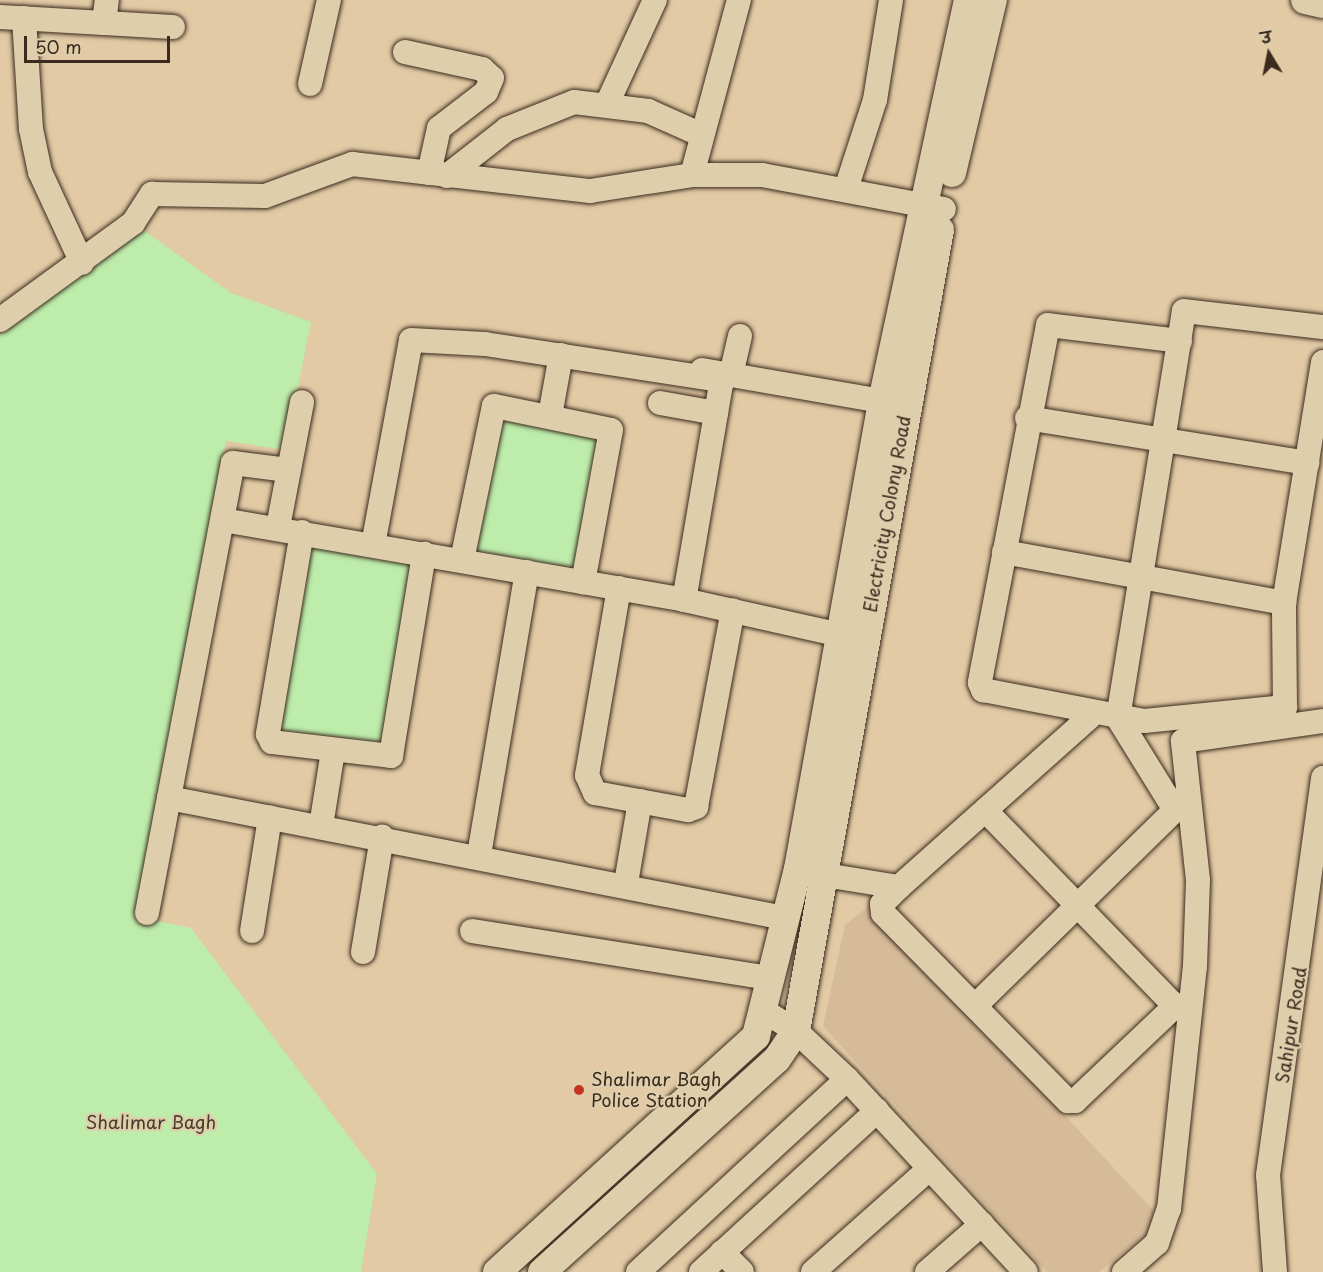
<!DOCTYPE html>
<meta charset="utf-8">
<style>
body{margin:0}
#map{position:relative;width:1323px;height:1272px;overflow:hidden;background:#e2caa5;font-family:"Playpen Sans","Playpen Sans Deva",sans-serif}
div>[style]{position:absolute}
.built>*{inset:0;background:#d6bb98}
.green>*{inset:0;background:#bdecab}
.roads{filter:drop-shadow(0 0 2px #3b2a1e) drop-shadow(0 0 2px #3b2a1e)}
.minor>*{height:24px;margin:-12px;padding:0 12px;transform-origin:12px;border-radius:12px;background:#dfceab}
.tertiary>*{height:28px;margin:-14px;padding:0 14px;transform-origin:14px;border-radius:14px;background:#dfceab}
.dots>*{width:16px;height:16px;translate:-50% -50%;box-sizing:border-box;border:3px solid #dfceab;border-radius:50%}
span{translate:-50% -50%;white-space:nowrap;text-align:center;line-height:1.15;-webkit-text-stroke:4.5px #dfceab;paint-order:stroke}
.street-label{font-size:18px;color:#3b2a1e}
.poi-label{font-size:18px;color:#3b2a1e}
.left{translate:0 -50%;text-align:left}
.park-label{font-size:18px;color:#483d2c}
.north{position:absolute;left:1239px;top:24px;width:60px;height:60px;-webkit-text-stroke:4px #dfceab;paint-order:stroke;rotate:350deg;font-size:16px;font-weight:700;line-height:24px;text-align:center;color:#3b2a1e}
.north::after{content:'';display:block;margin:auto;width:21px;height:27px;background:#3b2a1e;clip-path:polygon(50% 0,100% 100%,50% 72%,0 100%)}
.scale{position:absolute;left:24px;top:36px;width:146px;height:27px;box-sizing:border-box;border:3px solid #3b2a1e;border-top:0;padding-left:8px;font-size:18px;line-height:21px;white-space:nowrap;color:#3b2a1e;-webkit-text-stroke:4px #dfceab;paint-order:stroke}
</style>
<div id="map">
<div class="built">
<div style="clip-path:polygon(869px 906px,1153px 1210px,1156px 1226px,1099px 1272px,1047px 1272px,823px 1026px,845px 925px)"></div>
</div>
<div class="green">
<div style="clip-path:polygon(142px 229px,231px 293px,311px 322px,285px 450px,226px 441px,137px 917px,191px 928px,377px 1174px,361px 1272px,0 1272px,0 333px)"></div>
<div style="clip-path:polygon(495px 412px,603px 432px,577px 574px,469px 554px)"></div>
<div style="clip-path:polygon(307px 540px,418px 559px,385px 753px,274px 735px)"></div>
</div>
<div class="roads">
<div class="minor">
<div style="left:0;top:17px;width:104px;rotate:3.3deg"></div>
<div style="left:104px;top:23px;width:23px;rotate:-83deg"></div>
<div style="left:24px;top:18px;width:111px;rotate:86.4deg"></div>
<div style="left:31px;top:129px;width:44px;rotate:78.2deg"></div>
<div style="left:40px;top:172px;width:100px;rotate:65.2deg"></div>
<div style="left:104px;top:23px;width:69px;rotate:3.3deg"></div>
<div style="left:405px;top:52px;width:79px;rotate:12.4deg"></div>
<div style="left:482px;top:69px;width:13px;rotate:42deg"></div>
<div style="left:492px;top:78px;width:15px;rotate:113deg"></div>
<div style="left:486px;top:92px;width:59px;rotate:142.5deg"></div>
<div style="left:439px;top:128px;width:46px;rotate:102.5deg"></div>
<div style="left:310px;top:84px;width:86px;rotate:-77.3deg"></div>
<div style="left:608px;top:102px;width:112px;rotate:-65.3deg"></div>
<div style="left:692px;top:175px;width:181px;rotate:-75deg"></div>
<div style="left:447px;top:176px;width:76px;rotate:-38.1deg"></div>
<div style="left:507px;top:129px;width:72px;rotate:-21.9deg"></div>
<div style="left:574px;top:102px;width:75px;rotate:6.9deg"></div>
<div style="left:648px;top:111px;width:59px;rotate:24deg"></div>
<div style="left:846px;top:189px;width:94px;rotate:-72deg"></div>
<div style="left:875px;top:100px;width:101px;rotate:-80.9deg"></div>
<div style="left:0;top:320px;width:165px;rotate:-36.1deg"></div>
<div style="left:133px;top:223px;width:35px;rotate:-57deg"></div>
<div style="left:152px;top:194px;width:113px;rotate:1deg"></div>
<div style="left:265px;top:196px;width:93px;rotate:-20.2deg"></div>
<div style="left:352px;top:164px;width:240px;rotate:6.5deg"></div>
<div style="left:590px;top:191px;width:103px;rotate:-8.9deg"></div>
<div style="left:692px;top:175px;width:70px"></div>
<div style="left:762px;top:175px;width:185px;rotate:10.6deg"></div>
<div style="left:1180px;top:341px;width:133px;rotate:-173.1deg"></div>
<div style="left:1048px;top:325px;width:364px;rotate:100.8deg"></div>
<div style="left:980px;top:683px;width:8px;rotate:67deg"></div>
<div style="left:983px;top:690px;width:164px;rotate:10.9deg"></div>
<div style="left:1144px;top:721px;width:142px;rotate:-5.7deg"></div>
<div style="left:1285px;top:707px;width:104px;rotate:-90.6deg"></div>
<div style="left:1284px;top:603px;width:244px;rotate:-80.8deg"></div>
<div style="left:702px;top:370px;width:183px;rotate:9.8deg"></div>
<div style="left:731px;top:375px;width:40px;rotate:-77deg"></div>
<div style="left:660px;top:403px;width:57px;rotate:10.1deg"></div>
<div style="left:550px;top:416px;width:62px;rotate:-79.8deg"></div>
<div style="left:1027px;top:418px;width:284px;rotate:9.1deg"></div>
<div style="left:223px;top:520px;width:468px;rotate:9.8deg"></div>
<div style="left:684px;top:600px;width:160px;rotate:12.6deg"></div>
<div style="left:278px;top:527px;width:127px;rotate:-79.1deg"></div>
<div style="left:302px;top:532px;width:205px;rotate:99.6deg"></div>
<div style="left:268px;top:734px;width:9px;rotate:63deg"></div>
<div style="left:272px;top:742px;width:120px;rotate:6.7deg"></div>
<div style="left:391px;top:756px;width:205px;rotate:-80.7deg"></div>
<div style="left:373px;top:545px;width:208px;rotate:-79.5deg"></div>
<div style="left:411px;top:340px;width:74px;rotate:3.1deg"></div>
<div style="left:485px;top:344px;width:232px;rotate:8.7deg"></div>
<div style="left:714px;top:379px;width:9px;rotate:36deg"></div>
<div style="left:721px;top:384px;width:219px;rotate:99.7deg"></div>
<div style="left:1004px;top:552px;width:285px;rotate:10.3deg"></div>
<div style="left:462px;top:560px;width:157px;rotate:-78.3deg"></div>
<div style="left:494px;top:406px;width:119px;rotate:11.6deg"></div>
<div style="left:611px;top:430px;width:155px;rotate:100.4deg"></div>
<div style="left:619px;top:588px;width:190px;rotate:99.7deg"></div>
<div style="left:587px;top:775px;width:20px;rotate:66deg"></div>
<div style="left:595px;top:793px;width:95px;rotate:10.4deg"></div>
<div style="left:688px;top:810px;width:9px;rotate:-21deg"></div>
<div style="left:696px;top:807px;width:200px;rotate:-79.4deg"></div>
<div style="left:169px;top:798px;width:627px;rotate:11.04deg"></div>
<div style="left:321px;top:826px;width:76px;rotate:-80.9deg"></div>
<div style="left:479px;top:855px;width:287px;rotate:-80.4deg"></div>
<div style="left:807px;top:872px;width:93px;rotate:9.3deg"></div>
<div style="left:899px;top:887px;width:261px;rotate:-41.7deg"></div>
<div style="left:626px;top:883px;width:83px;rotate:-80.3deg"></div>
<div style="left:899px;top:887px;width:24px;rotate:135deg"></div>
<div style="left:882px;top:904px;width:9px;rotate:84deg"></div>
<div style="left:883px;top:913px;width:264px;rotate:45.5deg"></div>
<div style="left:1068px;top:1101px;width:7px"></div>
<div style="left:1075px;top:1101px;width:132px;rotate:-43.5deg"></div>
<div style="left:1171px;top:1010px;width:8px;rotate:-90deg"></div>
<div style="left:1171px;top:1002px;width:267px;rotate:-134.1deg"></div>
<div style="left:147px;top:913px;width:458px;rotate:-79.2deg"></div>
<div style="left:233px;top:463px;width:55px;rotate:7.3deg"></div>
<div style="left:252px;top:931px;width:115px;rotate:-81deg"></div>
<div style="left:472px;top:931px;width:301px;rotate:9deg"></div>
<div style="left:363px;top:952px;width:117px;rotate:-80.6deg"></div>
<div style="left:976px;top:1005px;width:279px;rotate:-44.4deg"></div>
<div style="left:1175px;top:810px;width:108px;rotate:-121.8deg"></div>
<div style="left:1118px;top:718px;width:412px;rotate:-80.8deg"></div>
<div style="left:1184px;top:311px;width:140px;rotate:6.6deg"></div>
<div style="left:764px;top:1011px;width:38px;rotate:32deg"></div>
<div style="left:796px;top:1031px;width:70px;rotate:43.3deg"></div>
<div style="left:847px;top:1079px;width:263px;rotate:47.2deg"></div>
<div style="left:722px;top:1252px;width:28px;rotate:45deg"></div>
<div style="left:638px;top:1272px;width:284px;rotate:-42.7deg"></div>
<div style="left:701px;top:1272px;width:239px;rotate:-42.5deg"></div>
<div style="left:813px;top:1272px;width:154px;rotate:-41.6deg"></div>
<div style="left:927px;top:1272px;width:73px;rotate:-41.1deg"></div>
<div style="left:1124px;top:1272px;width:44px;rotate:-41.3deg"></div>
<div style="left:1157px;top:1243px;width:36px;rotate:-71deg"></div>
<div style="left:1169px;top:1209px;width:244px;rotate:-83.9deg"></div>
<div style="left:1195px;top:966px;width:86px;rotate:-88deg"></div>
<div style="left:1198px;top:880px;width:140px;rotate:-96.2deg"></div>
<div style="left:1183px;top:741px;width:141px;rotate:-8.1deg"></div>
<div style="left:1275px;top:1272px;width:97px;rotate:-94.1deg"></div>
<div style="left:1268px;top:1175px;width:401px;rotate:-82.1deg"></div>
</div>
<div class="tertiary">
<div style="left:1305px;top:0;width:18px;rotate:13deg"></div>
<div style="left:952px;top:173px;width:178px;rotate:-76.7deg"></div>
<div style="left:497px;top:1272px;width:350px;rotate:-42.3deg"></div>
<div style="left:756px;top:1036px;width:172px;rotate:-75.9deg"></div>
<div style="left:798px;top:869px;width:475px;rotate:-79.8deg"></div>
<div style="left:882px;top:401px;width:410px;rotate:-77.9deg"></div>
<div style="left:542px;top:1272px;width:317px;rotate:-42.2deg"></div>
<div style="left:777px;top:1059px;width:34px;rotate:-56deg"></div>
<div style="left:796px;top:1031px;width:814px;rotate:-79.81deg"></div>
</div>
</div>
<div class="dots">
<div style="left:579px;top:1090px;background:#c8321e"></div>
</div>
<div class="street-label">
<span style="left:887px;top:514px;rotate:-80deg">Electricity Colony Road</span>
<span style="left:1291px;top:1025px;rotate:-81deg">Sahipur Road</span>
</div>
<div class="poi-label">
<span class="left" style="left:591px;top:1090px">Shalimar Bagh<br>Police Station</span>
</div>
<div class="park-label">
<span style="left:151px;top:1122px">Shalimar Bagh</span>
</div>
<div class="north">उ</div>
<div class="scale">50 m</div>
</div>
